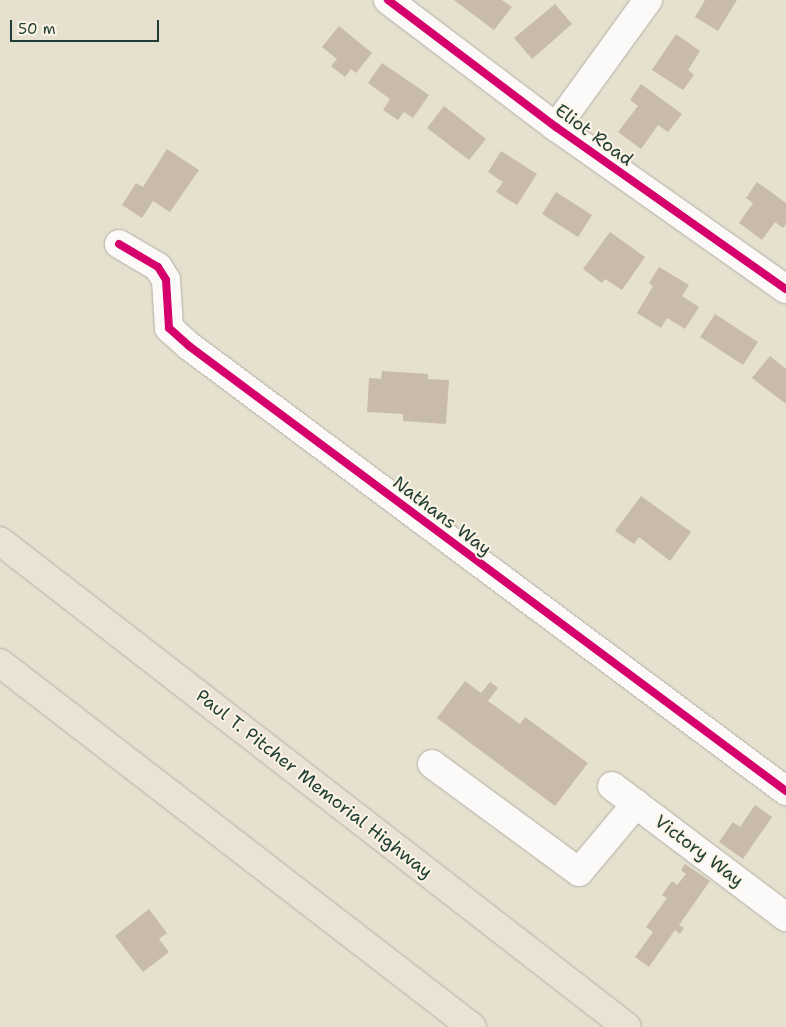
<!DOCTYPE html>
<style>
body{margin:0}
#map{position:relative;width:786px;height:1027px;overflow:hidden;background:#e6e0cf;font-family:"Shantell Sans",sans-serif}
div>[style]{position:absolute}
.building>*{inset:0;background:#c8bbab}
.roads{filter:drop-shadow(0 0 1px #b2b1a6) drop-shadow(0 0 1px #b2b1a6)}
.minor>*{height:28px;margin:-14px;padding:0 14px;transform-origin:14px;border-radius:14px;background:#fbfaf8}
.highway>*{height:28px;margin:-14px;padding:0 14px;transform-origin:14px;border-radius:14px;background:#e9e2d5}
.cycleway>*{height:8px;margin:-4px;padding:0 4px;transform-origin:4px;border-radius:4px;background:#d6006c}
span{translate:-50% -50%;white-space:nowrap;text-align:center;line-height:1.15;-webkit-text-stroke:4px #fcf5e5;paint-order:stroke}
.street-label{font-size:18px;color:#1f3d34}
.scale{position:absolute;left:10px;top:20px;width:149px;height:22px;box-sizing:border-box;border:2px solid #1f3d34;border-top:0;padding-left:6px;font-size:15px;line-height:18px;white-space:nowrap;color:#1f3d34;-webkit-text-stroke:4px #fcf5e5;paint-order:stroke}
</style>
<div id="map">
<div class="building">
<div style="clip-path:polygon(454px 0,502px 0,512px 7px,494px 30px)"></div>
<div style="clip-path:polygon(705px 0,737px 0,718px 31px,695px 17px)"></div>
<div style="clip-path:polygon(555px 4px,572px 24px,532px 59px,514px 38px)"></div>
<div style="clip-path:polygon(339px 26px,372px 53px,356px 73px,351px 69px,345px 77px,331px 66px,337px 59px,322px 47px)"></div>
<div style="clip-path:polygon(676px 34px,700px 51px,688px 70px,694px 75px,683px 90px,652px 70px)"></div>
<div style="clip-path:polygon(382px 63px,429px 95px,413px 118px,404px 112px,398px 120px,383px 110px,390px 99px,368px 83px)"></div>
<div style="clip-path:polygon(641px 84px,682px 114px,668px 132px,658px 125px,641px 149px,618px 132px,638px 106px,630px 100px)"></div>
<div style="clip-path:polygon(444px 106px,486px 139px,469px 160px,427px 128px)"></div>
<div style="clip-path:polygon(167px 149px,199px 170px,170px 212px,153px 201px,142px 218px,122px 205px,136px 183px,143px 187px)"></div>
<div style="clip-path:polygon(501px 151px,537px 174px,517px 205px,496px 192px,503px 182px,488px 172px)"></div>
<div style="clip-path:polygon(757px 182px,786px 203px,786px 224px,783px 228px,775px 222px,762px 240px,739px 223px,753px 203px,746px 198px)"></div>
<div style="clip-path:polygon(556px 192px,592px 215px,578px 237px,542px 214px)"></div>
<div style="clip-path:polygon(610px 232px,645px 257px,622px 290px,605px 279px,602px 283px,583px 269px)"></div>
<div style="clip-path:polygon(659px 267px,689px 285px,682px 296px,699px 307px,685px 329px,667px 318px,661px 328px,637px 313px,653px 286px,649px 283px)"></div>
<div style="clip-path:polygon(715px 314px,758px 342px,743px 365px,700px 337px)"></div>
<div style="clip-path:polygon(770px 356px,786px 369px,786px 404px,752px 378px)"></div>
<div style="clip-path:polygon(382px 371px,428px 374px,428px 379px,449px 380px,446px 424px,403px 421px,403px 414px,367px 412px,369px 378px,381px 379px)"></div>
<div style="clip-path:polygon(641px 496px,691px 532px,670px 561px,639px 537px,634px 544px,615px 531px)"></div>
<div style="clip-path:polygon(465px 681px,481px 693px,490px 682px,498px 688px,488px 701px,520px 724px,525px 717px,588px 763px,555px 806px,437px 718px)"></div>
<div style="clip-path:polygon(755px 805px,772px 817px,743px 859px,719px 842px,733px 822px,740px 827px)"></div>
<div style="clip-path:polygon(685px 864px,710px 881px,679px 925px,684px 928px,680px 934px,675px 930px,649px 967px,635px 957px,653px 932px,646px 927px,667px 898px,662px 895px,672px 881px,677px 885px,686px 874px,681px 870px)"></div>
<div style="clip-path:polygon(149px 909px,167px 933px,159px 939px,169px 952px,143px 972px,115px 936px)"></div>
</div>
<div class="roads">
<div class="minor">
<div style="left:388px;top:0;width:211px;rotate:37.1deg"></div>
<div style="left:556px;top:127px;width:281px;rotate:35.2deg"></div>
<div style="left:556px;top:127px;width:157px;rotate:-54.1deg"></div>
<div style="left:119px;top:244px;width:45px;rotate:30.5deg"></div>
<div style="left:158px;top:267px;width:15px;rotate:58deg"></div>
<div style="left:166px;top:280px;width:48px;rotate:86.4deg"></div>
<div style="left:169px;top:328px;width:27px;rotate:42deg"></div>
<div style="left:189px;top:346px;width:745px;rotate:36.7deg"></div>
<div style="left:432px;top:764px;width:182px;rotate:36.3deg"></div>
<div style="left:579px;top:872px;width:89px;rotate:-50deg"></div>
<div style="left:612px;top:786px;width:218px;rotate:37deg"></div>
</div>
<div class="highway">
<div style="left:0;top:541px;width:793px;rotate:37.78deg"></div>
<div style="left:0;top:663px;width:596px;rotate:37.64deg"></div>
</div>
</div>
<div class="cycleway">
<div style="left:388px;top:0;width:211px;rotate:37.1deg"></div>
<div style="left:556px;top:127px;width:281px;rotate:35.2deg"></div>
<div style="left:119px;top:244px;width:45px;rotate:30.5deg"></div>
<div style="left:158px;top:267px;width:15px;rotate:58deg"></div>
<div style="left:166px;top:280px;width:48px;rotate:86.4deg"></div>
<div style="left:169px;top:328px;width:27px;rotate:42deg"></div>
<div style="left:189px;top:346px;width:745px;rotate:36.7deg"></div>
</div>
<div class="street-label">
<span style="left:594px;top:135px;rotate:36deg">Eliot Road</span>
<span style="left:442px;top:516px;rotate:37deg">Nathans Way</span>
<span style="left:314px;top:784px;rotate:38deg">Paul T. Pitcher Memorial Highway</span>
<span style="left:699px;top:851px;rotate:37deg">Victory Way</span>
</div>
<div class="scale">50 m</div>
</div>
